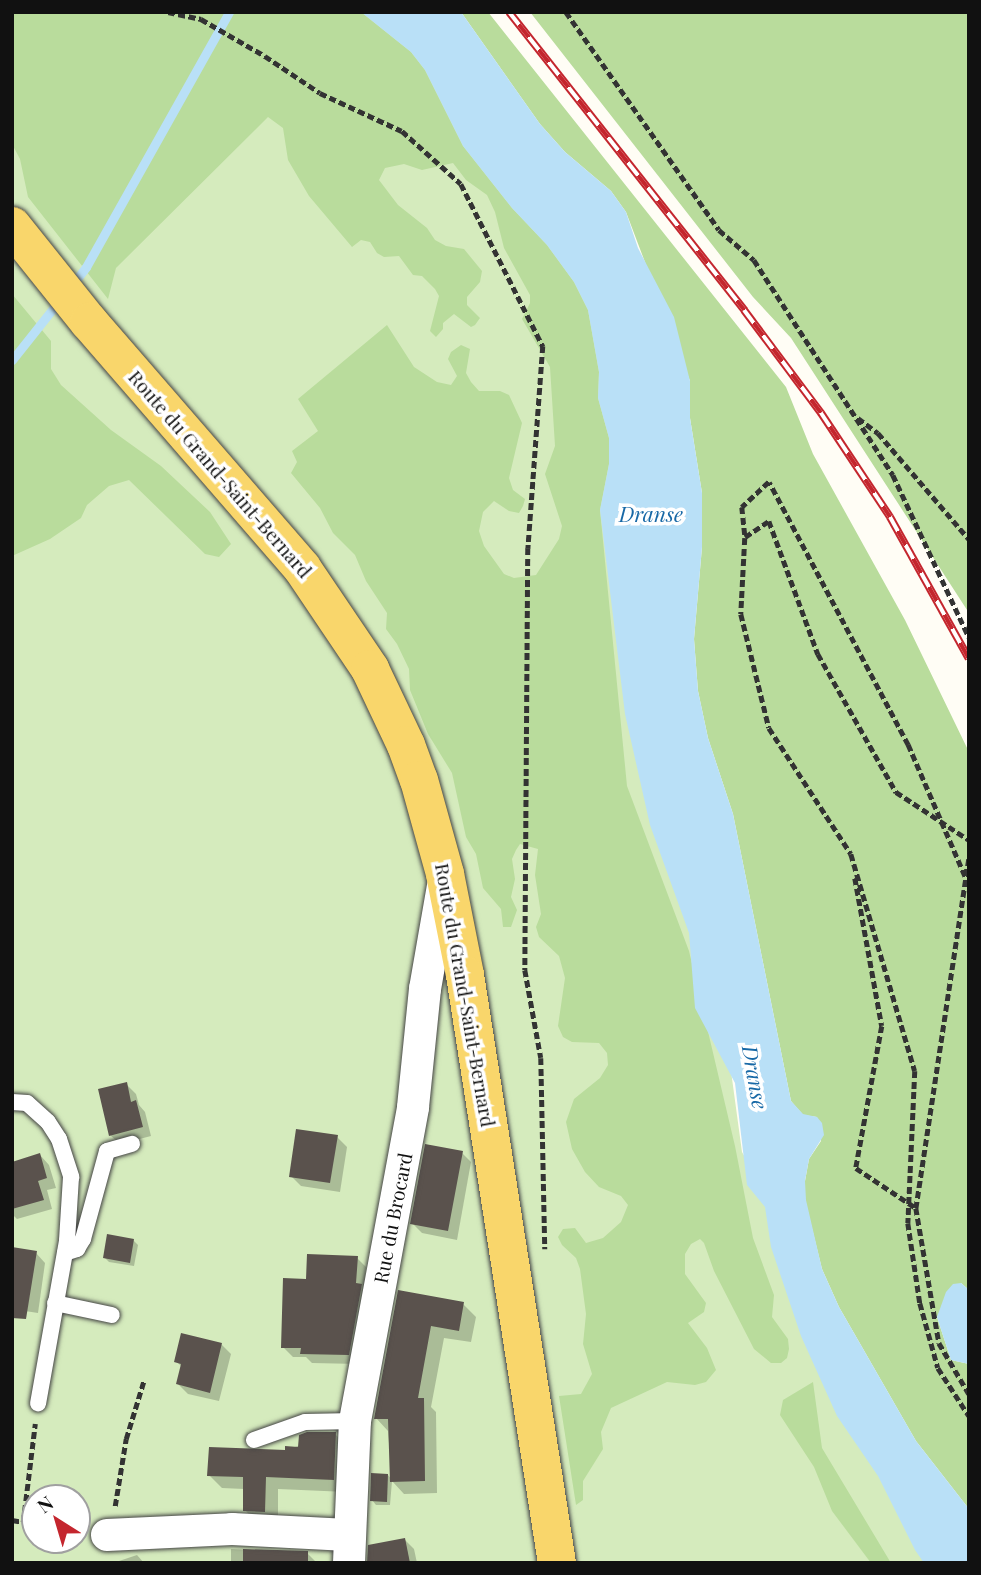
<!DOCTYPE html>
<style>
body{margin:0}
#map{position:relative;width:981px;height:1575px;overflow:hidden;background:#fffdf5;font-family:"Playfair Display",serif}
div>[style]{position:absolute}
.green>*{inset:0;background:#d5ebbd}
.forest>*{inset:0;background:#b9dc9c}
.water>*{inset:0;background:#b9e0f7}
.shadow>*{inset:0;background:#0003}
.stream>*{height:9px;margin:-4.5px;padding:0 4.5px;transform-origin:4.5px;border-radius:4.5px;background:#b9e0f7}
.building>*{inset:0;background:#5a524d}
.path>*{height:4.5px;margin-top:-2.25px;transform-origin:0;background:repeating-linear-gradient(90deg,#333 0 7px,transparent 0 10.5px)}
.roads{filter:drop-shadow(0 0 2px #444) drop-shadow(0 0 2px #444)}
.lane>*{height:16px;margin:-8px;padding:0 8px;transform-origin:8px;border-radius:8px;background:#fff}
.street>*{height:32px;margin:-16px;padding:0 16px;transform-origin:16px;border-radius:16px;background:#fff}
.primary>*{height:38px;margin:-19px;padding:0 19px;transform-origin:19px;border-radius:19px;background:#f9d66b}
.rail>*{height:8px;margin-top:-4px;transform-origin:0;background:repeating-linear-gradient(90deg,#fff 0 16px,#c4262e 0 32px);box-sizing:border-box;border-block:2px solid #c4262e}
span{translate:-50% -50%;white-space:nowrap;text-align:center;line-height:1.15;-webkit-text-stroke:7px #fff;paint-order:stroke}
.street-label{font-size:19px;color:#111}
.water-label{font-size:21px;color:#1768a6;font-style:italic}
.frame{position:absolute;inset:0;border:14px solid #111;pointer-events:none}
.north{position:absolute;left:21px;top:1484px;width:70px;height:70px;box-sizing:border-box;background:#fff;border:2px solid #a0a0a0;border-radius:50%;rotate:323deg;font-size:19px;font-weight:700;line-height:28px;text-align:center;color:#111}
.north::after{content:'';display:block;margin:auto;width:24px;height:32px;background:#c4262e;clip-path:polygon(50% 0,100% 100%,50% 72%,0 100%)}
</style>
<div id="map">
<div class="green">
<div style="clip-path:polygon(evenodd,12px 12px,375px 12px,573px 208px,651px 483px,742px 1152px,969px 1563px,12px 1563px,12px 12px,35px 1498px,77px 1498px,77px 1540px,35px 1540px,35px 1498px)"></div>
</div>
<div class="forest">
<div style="clip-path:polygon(12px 12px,361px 12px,411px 52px,425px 70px,463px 146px,512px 208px,547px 245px,574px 282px,588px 310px,599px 372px,598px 398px,609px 438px,609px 464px,600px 510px,627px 786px,689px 951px,735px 1146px,753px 1238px,774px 1295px,772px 1317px,788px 1339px,789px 1349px,787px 1358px,781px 1363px,771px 1363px,754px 1349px,714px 1271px,704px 1243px,700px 1239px,691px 1244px,685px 1254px,685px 1274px,706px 1303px,704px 1312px,688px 1323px,707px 1348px,716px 1370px,706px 1382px,695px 1385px,667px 1382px,611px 1408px,601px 1432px,603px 1449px,583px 1481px,583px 1500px,576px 1505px,559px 1396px,581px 1394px,592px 1374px,583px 1344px,586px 1314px,580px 1269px,576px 1258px,562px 1245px,558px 1237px,563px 1229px,575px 1228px,586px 1243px,603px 1238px,621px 1222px,628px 1205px,621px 1196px,599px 1187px,585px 1172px,572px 1149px,566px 1122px,574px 1099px,600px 1078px,608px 1065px,607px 1053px,599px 1043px,572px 1042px,563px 1037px,558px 1026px,565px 978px,559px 956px,539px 937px,536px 927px,541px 914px,535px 875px,538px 849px,520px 844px,516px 850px,512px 859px,515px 879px,511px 897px,517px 910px,511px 927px,503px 927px,501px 909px,483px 888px,476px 854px,466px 837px,452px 773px,428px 734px,410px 690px,409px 669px,397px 644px,386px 629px,387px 613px,366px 581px,355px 555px,333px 533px,320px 508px,291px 473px,297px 462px,292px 451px,318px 431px,298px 399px,387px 325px,414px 367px,437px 382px,451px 385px,457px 376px,448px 359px,451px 352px,461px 345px,470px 349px,466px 373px,471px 382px,479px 391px,500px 391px,509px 395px,522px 423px,509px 478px,513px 490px,525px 499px,523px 506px,519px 513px,509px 511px,494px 501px,483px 512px,479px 531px,484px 546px,504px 574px,514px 578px,536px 575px,559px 539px,562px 526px,545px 474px,555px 446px,550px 367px,522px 319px,530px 303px,530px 295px,504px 248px,495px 212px,487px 195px,466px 180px,453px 163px,422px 170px,404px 164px,385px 168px,379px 180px,398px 205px,427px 228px,435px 240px,446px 246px,464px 249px,482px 271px,480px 282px,467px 297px,467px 305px,480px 318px,475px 325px,471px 327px,454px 314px,443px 323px,443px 329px,436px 337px,430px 331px,439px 296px,435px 289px,422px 276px,413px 275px,399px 256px,384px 257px,377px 253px,370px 242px,361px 240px,352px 247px,309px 196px,288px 160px,283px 128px,268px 117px,116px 268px,108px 299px,28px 197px,20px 159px,12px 144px)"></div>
<div style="clip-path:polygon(461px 12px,488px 12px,786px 387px,813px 454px,905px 620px,969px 752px,969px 1290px,961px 1283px,937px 1317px,951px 1360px,969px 1364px,969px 1509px,916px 1441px,839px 1307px,822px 1269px,805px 1200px,805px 1181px,809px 1159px,821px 1141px,817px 1117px,803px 1115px,791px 1101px,733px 814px,708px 738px,698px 691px,694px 639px,702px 547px,702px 493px,690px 418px,690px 381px,626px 212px,611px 191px,565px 152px,540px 124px)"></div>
<div style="clip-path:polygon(530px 12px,969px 12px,969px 613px,791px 338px,753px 297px)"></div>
<div style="clip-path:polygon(12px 294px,51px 341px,51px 369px,61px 385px,111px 430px,161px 466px,210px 512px,231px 544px,219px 557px,205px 554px,129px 480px,109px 486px,87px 505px,81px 518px,50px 539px,12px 556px)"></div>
<div style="clip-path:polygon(813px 1382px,822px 1448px,891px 1563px,871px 1563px,832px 1511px,814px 1467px,780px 1415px,783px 1400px)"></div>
</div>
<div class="water">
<div style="clip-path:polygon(361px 12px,461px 12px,540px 124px,565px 152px,611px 191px,626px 212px,638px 248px,674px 317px,690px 381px,690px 418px,702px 493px,702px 547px,694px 639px,698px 691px,708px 738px,733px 814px,791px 1101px,803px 1114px,817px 1117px,822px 1123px,824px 1135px,809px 1159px,805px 1181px,806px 1200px,822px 1269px,839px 1307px,916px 1441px,969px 1509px,969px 1563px,924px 1563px,915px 1550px,878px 1476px,837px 1416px,801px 1336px,771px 1247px,765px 1207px,747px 1185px,735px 1083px,695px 1008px,689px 933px,650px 825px,625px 714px,600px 510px,609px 464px,609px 438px,598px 398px,599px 372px,588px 310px,574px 282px,547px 245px,512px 208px,463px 146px,425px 70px,411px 52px)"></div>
<div style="clip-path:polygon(961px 1283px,969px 1290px,969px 1364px,951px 1360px,937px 1317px,946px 1292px,953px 1284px)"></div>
</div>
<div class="shadow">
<div style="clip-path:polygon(126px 1084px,136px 1094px,139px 1105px,145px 1112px,151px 1136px,120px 1144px,110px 1135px)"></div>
<div style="clip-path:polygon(337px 1137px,347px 1147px,340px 1192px,301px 1186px,291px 1176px)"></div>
<div style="clip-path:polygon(462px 1153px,471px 1162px,457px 1240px,422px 1233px,412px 1223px)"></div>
<div style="clip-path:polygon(40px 1155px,49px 1165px,56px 1188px,47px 1190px,52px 1209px,17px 1219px,12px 1214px,12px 1163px)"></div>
<div style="clip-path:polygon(133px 1240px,138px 1245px,134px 1266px,109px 1262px,105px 1258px)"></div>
<div style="clip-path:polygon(36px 1253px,45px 1263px,38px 1313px,12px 1309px)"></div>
<div style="clip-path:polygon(357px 1258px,366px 1267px,358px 1364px,312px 1363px,306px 1357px,293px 1357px,283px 1347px,307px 1280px)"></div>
<div style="clip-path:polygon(399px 1292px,463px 1304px,476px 1317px,471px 1342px,444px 1338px,431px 1407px,436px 1412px,437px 1493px,404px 1494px,392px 1481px,390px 1505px,376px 1505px,372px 1500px,388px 1475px,392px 1480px,388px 1431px,376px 1418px)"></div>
<div style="clip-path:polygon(221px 1344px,231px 1354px,219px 1401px,188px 1394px,178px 1384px,182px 1367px,176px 1361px)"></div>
<div style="clip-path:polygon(335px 1434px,348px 1447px,347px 1492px,278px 1489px,278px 1525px,258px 1524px,245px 1510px,244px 1489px,222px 1488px,209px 1475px)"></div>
<div style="clip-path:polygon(405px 1540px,414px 1549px,417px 1563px,369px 1563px)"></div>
<div style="clip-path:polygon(231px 1549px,307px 1553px,317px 1563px,231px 1563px)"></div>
<div style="clip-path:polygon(137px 1555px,144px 1563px,113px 1563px)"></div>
</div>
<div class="stream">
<div style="left:72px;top:285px;width:23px;rotate:-52deg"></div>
<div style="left:86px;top:267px;width:292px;rotate:-60.7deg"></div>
<div style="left:12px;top:360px;width:75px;rotate:-51.5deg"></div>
</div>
<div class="building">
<div style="clip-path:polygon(127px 1082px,131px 1102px,136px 1100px,143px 1127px,109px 1136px,98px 1089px)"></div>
<div style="clip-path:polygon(296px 1129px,338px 1135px,330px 1183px,289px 1177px)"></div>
<div style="clip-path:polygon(425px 1144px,463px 1151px,448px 1231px,410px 1224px)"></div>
<div style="clip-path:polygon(40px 1153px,47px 1178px,38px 1181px,44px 1200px,12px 1209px,12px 1162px)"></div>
<div style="clip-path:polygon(107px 1234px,134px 1239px,130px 1263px,103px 1258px)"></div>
<div style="clip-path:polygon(12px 1247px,37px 1251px,26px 1319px,12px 1318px)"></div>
<div style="clip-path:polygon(307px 1254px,358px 1256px,356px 1283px,362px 1284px,349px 1355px,300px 1354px,301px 1348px,281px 1348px,283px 1278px,306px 1279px)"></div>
<div style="clip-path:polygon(398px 1290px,464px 1302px,459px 1331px,431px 1326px,418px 1398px,424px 1398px,425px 1481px,390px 1482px,388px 1419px,374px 1419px)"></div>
<div style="clip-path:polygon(181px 1333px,222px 1343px,210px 1393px,176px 1384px,181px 1364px,174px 1362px)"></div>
<div style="clip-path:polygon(307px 1432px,336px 1432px,334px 1480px,266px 1477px,265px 1512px,243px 1511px,243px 1477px,207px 1476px,209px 1447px,285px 1450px,285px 1446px,298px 1447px,299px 1435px)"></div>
<div style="clip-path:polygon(371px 1473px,388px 1474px,387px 1502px,370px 1501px)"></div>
<div style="clip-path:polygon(405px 1538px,410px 1563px,367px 1563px,368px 1545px)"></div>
<div style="clip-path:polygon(243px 1549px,308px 1551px,308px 1563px,243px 1563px)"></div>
</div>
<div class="path">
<div style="left:168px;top:12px;width:34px;rotate:12deg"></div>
<div style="left:201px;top:19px;width:74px;rotate:30deg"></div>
<div style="left:265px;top:56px;width:66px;rotate:33.9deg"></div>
<div style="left:320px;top:93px;width:90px;rotate:24.9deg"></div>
<div style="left:402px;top:131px;width:79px;rotate:41.9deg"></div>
<div style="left:461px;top:184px;width:182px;rotate:63.2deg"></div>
<div style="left:543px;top:346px;width:203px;rotate:94.2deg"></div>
<div style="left:528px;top:548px;width:422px;rotate:90.4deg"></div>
<div style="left:525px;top:970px;width:89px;rotate:79.7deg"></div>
<div style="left:541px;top:1058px;width:191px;rotate:88.8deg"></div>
<div style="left:566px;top:12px;width:266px;rotate:54.9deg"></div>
<div style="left:719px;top:230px;width:46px;rotate:40.6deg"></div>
<div style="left:754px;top:260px;width:256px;rotate:57.1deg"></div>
<div style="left:893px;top:475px;width:179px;rotate:64.9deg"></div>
<div style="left:858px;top:418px;width:25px;rotate:37deg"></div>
<div style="left:878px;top:433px;width:140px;rotate:49.4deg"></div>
<div style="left:745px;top:537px;width:29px;rotate:-34deg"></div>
<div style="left:769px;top:521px;width:142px;rotate:69.8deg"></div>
<div style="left:818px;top:654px;width:159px;rotate:60.5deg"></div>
<div style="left:896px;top:792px;width:87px;rotate:33.3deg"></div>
<div style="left:969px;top:859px;width:353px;rotate:98.6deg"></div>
<div style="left:916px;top:1208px;width:137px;rotate:80.3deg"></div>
<div style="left:939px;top:1343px;width:59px;rotate:59.5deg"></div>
<div style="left:855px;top:878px;width:150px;rotate:79.7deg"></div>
<div style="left:882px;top:1026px;width:144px;rotate:100.4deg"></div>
<div style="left:856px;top:1168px;width:72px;rotate:33.7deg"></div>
<div style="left:969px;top:886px;width:154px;rotate:-113.4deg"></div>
<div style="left:908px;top:745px;width:297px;rotate:-117.9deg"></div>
<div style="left:769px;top:482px;width:37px;rotate:137deg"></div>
<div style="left:742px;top:507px;width:31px;rotate:84deg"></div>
<div style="left:745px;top:538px;width:76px;rotate:93deg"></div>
<div style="left:741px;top:614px;width:117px;rotate:76.2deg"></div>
<div style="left:769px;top:728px;width:150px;rotate:56.9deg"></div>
<div style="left:851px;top:854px;width:226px;rotate:73.6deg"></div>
<div style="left:915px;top:1071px;width:152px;rotate:92.6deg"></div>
<div style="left:908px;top:1223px;width:81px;rotate:81.5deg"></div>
<div style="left:920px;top:1303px;width:67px;rotate:74.5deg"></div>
<div style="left:938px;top:1368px;width:57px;rotate:57.1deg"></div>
<div style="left:115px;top:1506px;width:68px;rotate:-80.7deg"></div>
<div style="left:126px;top:1439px;width:62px;rotate:-73deg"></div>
<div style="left:12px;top:1520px;width:23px;rotate:10deg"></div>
<div style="left:23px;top:1522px;width:99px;rotate:-83deg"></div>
</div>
<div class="roads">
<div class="lane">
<div style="left:12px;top:1102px;width:15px;rotate:4deg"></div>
<div style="left:27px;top:1103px;width:28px;rotate:42deg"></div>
<div style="left:48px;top:1122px;width:20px;rotate:57deg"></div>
<div style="left:59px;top:1139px;width:40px;rotate:72deg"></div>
<div style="left:71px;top:1177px;width:64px;rotate:93.6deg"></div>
<div style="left:67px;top:1241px;width:165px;rotate:100.1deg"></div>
<div style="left:65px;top:1253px;width:13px;rotate:-18deg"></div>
<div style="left:77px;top:1249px;width:12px;rotate:-59deg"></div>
<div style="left:83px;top:1239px;width:91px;rotate:-74.7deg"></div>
<div style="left:107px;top:1151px;width:26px;rotate:-16deg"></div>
<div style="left:55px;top:1303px;width:58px;rotate:11.9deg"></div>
<div style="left:254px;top:1440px;width:54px;rotate:-19.4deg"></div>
<div style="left:305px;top:1422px;width:50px;rotate:-1.1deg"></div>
</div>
<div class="street">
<div style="left:107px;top:1535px;width:125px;rotate:-2.7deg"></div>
<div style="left:232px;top:1529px;width:116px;rotate:3deg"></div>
<div style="left:349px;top:1563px;width:142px;rotate:-87.6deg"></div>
<div style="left:355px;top:1421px;width:319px;rotate:-79.5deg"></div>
<div style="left:413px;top:1107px;width:119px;rotate:-84.2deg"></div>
<div style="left:425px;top:989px;width:105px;rotate:-80.1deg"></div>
</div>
<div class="primary">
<div style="left:12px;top:226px;width:123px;rotate:51.3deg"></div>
<div style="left:89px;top:322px;width:325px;rotate:49.1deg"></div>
<div style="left:302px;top:568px;width:122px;rotate:56deg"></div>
<div style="left:370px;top:669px;width:84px;rotate:64.7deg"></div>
<div style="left:406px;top:745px;width:37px;rotate:70deg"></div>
<div style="left:419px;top:780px;width:98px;rotate:74.5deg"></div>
<div style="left:445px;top:874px;width:103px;rotate:78.8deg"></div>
<div style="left:465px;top:975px;width:595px;rotate:81.11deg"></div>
</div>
</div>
<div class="rail">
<div style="left:509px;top:12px;width:380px;rotate:51.7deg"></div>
<div style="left:744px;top:310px;width:129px;rotate:53.2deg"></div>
<div style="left:821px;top:413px;width:125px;rotate:56.4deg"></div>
<div style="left:890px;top:517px;width:162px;rotate:60.9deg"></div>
</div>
<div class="street-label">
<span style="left:220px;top:474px;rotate:49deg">Route du Grand-Saint-Bernard</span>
<span style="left:465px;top:995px;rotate:80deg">Route du Grand-Saint-Bernard</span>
<span style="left:393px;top:1218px;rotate:-79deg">Rue du Brocard</span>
</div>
<div class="water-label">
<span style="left:651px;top:513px">Dranse</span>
<span style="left:756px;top:1077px;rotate:80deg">Dranse</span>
</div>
<div class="frame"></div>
<div class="north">N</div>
</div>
